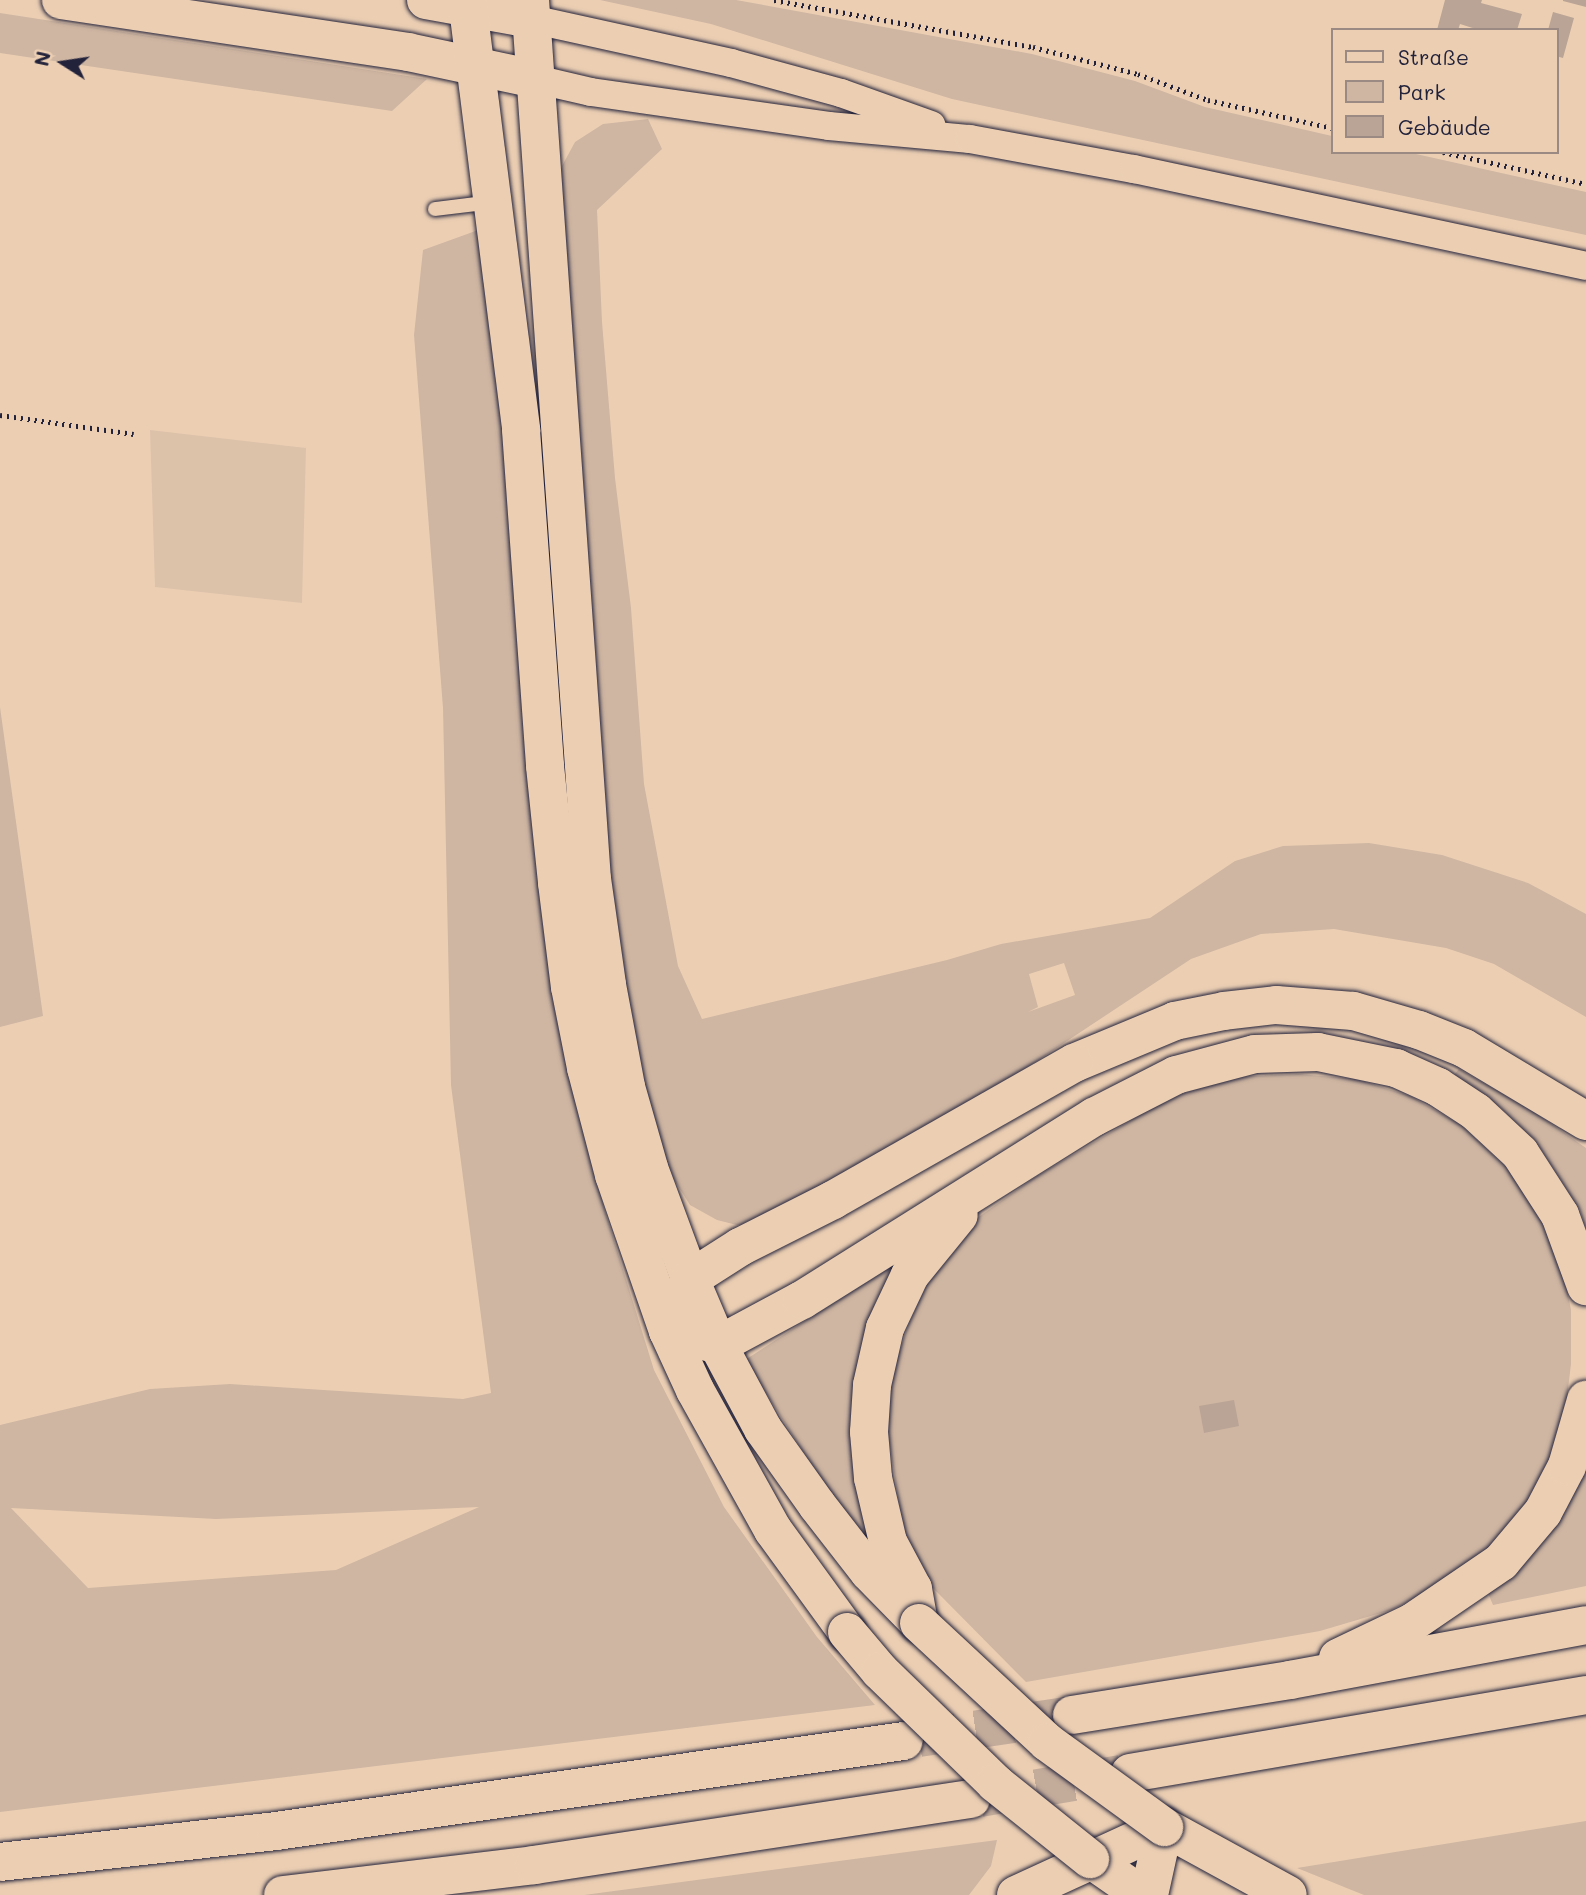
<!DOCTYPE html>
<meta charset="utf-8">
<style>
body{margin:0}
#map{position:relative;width:1586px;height:1895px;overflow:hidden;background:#eccfb3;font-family:Mali,sans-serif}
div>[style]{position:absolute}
.built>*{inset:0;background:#ddc2aa}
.green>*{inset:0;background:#cfb6a2}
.building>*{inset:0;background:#baa495}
.highway-tunnel>*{height:38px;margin-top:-19px;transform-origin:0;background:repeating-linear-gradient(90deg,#c4ac9b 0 38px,transparent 0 57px)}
.path>*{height:4.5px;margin-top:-2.25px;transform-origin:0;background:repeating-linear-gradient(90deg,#22223b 0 2px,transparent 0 7px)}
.roads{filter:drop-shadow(0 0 2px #22223b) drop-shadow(0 0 2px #22223b)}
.lane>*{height:14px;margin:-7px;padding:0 7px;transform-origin:7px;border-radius:7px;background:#eccfb3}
.street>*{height:28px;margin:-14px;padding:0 14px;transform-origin:14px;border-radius:14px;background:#eccfb3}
.secondary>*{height:38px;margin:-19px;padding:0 19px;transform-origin:19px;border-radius:19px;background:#eccfb3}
.primary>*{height:38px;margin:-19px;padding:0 19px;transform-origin:19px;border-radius:19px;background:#eccfb3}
.highway>*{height:38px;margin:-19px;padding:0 19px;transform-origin:19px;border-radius:19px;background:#eccfb3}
.bridges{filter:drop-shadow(0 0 2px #22223b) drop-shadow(0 0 2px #22223b)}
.primary-bridge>*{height:38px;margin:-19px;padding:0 19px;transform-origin:19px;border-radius:19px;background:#eccfb3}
span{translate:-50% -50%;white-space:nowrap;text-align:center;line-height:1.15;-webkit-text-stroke:7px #eccfb3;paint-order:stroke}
.legend{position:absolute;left:1331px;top:28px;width:228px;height:126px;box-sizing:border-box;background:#eccfb3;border:2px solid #9b8a83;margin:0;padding:9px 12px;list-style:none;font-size:21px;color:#22223b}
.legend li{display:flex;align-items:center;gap:14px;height:35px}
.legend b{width:35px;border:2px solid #9b8a83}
.north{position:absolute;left:28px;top:28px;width:70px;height:70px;-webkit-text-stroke:5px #eccfb3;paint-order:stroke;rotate:282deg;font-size:19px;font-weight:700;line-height:28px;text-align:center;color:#22223b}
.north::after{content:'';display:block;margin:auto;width:24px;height:32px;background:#22223b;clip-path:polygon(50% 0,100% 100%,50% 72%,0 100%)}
</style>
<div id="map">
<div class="built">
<div style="clip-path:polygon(150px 430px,306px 448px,302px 603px,155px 587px)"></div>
</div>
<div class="green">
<div style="clip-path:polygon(600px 0,736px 0,1032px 54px,1135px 81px,1205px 107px,1332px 136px,1332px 152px,1407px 152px,1586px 192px,1586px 235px,952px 99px,711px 24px)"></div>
<div style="clip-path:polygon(0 13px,427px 79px,392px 111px,0 53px)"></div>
<div style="clip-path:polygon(evenodd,648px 119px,662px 149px,597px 210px,602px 322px,615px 478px,631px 608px,644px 784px,678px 966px,702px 1019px,947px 960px,1001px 944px,1150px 918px,1235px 861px,1283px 846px,1369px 843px,1442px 855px,1528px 883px,1586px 914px,1586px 1017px,1494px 964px,1446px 948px,1334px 929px,1261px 934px,1191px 959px,1005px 1082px,760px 1224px,737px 1225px,717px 1220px,690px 1205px,661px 1159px,642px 1088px,612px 916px,555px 196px,562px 166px,575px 142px,603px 124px,648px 119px,1064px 963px,1075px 995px,1028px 1012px,1038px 1007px,1029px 974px,1064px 963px)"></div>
<div style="clip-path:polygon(evenodd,481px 229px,507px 442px,560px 1035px,604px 1208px,654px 1370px,724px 1507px,817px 1637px,875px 1705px,0 1812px,0 1425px,150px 1389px,230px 1384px,463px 1399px,491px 1393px,451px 1085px,443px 708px,414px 335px,423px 250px,481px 229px,479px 1507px,336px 1570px,88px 1588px,11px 1508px,216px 1519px,479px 1507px)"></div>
<div style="clip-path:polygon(0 707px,43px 1016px,0 1027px)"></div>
<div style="clip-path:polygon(1459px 1069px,1531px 1110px,1586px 1148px,1586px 1229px,1580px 1210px,1537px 1143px,1501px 1108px,1454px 1075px)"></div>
<div style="clip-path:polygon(1299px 1074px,1356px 1079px,1410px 1096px,1461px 1125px,1508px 1169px,1539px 1214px,1561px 1259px,1571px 1310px,1571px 1364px,1564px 1422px,1548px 1469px,1508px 1530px,1465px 1573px,1391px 1610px,1320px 1631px,1026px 1682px,933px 1588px,905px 1541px,887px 1427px,891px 1378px,908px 1326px,933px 1270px,973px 1221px,1034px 1178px,1167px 1099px,1234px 1077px)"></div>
<div style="clip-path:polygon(899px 1260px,876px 1301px,867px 1327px,869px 1545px,821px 1480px,745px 1360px)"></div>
<div style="clip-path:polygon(1586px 1462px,1586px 1586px,1493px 1605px,1488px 1593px)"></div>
<div style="clip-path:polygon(1586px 1821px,1586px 1895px,1364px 1895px,1297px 1868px)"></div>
<div style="clip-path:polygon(997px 1840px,991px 1866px,969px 1895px,584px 1895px)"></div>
</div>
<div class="building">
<div style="clip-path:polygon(1445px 0,1482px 0,1481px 3px,1522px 14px,1517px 30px,1479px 30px,1460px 24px,1458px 30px,1437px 30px)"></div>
<div style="clip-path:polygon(1563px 0,1586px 0,1586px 7px,1563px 1px)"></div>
<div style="clip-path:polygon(1553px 12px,1574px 18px,1563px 58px,1556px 56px,1556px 30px,1548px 30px)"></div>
<div style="clip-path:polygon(1234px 1400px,1239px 1426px,1204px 1433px,1199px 1406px)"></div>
</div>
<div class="highway-tunnel">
<div style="left:919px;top:1738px;width:155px;rotate:-8.5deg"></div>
<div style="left:980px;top:1798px;width:143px;rotate:-9.7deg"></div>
</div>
<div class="path">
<div style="left:774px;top:0;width:263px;rotate:10.3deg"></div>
<div style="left:1033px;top:47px;width:108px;rotate:14.4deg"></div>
<div style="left:1138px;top:74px;width:75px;rotate:20.4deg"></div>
<div style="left:1208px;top:100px;width:127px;rotate:12.7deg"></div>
<div style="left:1443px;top:152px;width:147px;rotate:12.6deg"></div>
<div style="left:0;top:415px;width:135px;rotate:8.1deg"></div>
</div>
<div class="roads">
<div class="lane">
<div style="left:435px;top:209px;width:57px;rotate:-7deg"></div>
</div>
<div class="street">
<div style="left:531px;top:19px;width:205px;rotate:12.4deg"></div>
<div style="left:731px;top:63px;width:114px;rotate:15.3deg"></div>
<div style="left:841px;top:93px;width:96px;rotate:19.6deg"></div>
<div style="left:535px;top:79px;width:57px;rotate:13.1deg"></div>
<div style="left:591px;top:92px;width:240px;rotate:8.1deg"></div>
<div style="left:829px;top:126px;width:142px;rotate:5.3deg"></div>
<div style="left:970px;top:139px;width:167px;rotate:10.4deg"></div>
<div style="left:1134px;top:169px;width:462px;rotate:12.1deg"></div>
</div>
<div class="secondary">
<div style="left:61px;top:0;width:351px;rotate:8.5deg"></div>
<div style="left:408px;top:52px;width:130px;rotate:12deg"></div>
<div style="left:426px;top:0;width:107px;rotate:10.3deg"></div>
</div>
<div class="primary">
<div style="left:467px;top:0;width:433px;rotate:82.8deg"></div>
<div style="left:521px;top:430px;width:337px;rotate:85.9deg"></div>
<div style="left:545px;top:766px;width:118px;rotate:84.1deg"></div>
<div style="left:557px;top:883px;width:105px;rotate:82.9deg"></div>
<div style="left:570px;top:987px;width:83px;rotate:78.8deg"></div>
<div style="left:586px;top:1068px;width:111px;rotate:75.3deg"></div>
<div style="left:614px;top:1175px;width:165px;rotate:70.9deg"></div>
<div style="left:668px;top:1331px;width:65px;rotate:65.4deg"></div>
<div style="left:695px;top:1390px;width:160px;rotate:60.9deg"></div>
<div style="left:773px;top:1530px;width:126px;rotate:54deg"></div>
<div style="left:530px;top:0;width:881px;rotate:85.97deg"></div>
<div style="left:592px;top:879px;width:107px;rotate:81.9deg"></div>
<div style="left:607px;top:985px;width:104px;rotate:79.4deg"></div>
<div style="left:626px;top:1087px;width:84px;rotate:74.1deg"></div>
<div style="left:649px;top:1168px;width:118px;rotate:69.7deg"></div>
<div style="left:690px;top:1279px;width:72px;rotate:67deg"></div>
<div style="left:718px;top:1345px;width:95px;rotate:61.8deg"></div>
<div style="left:763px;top:1429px;width:93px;rotate:54.6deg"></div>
<div style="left:817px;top:1505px;width:85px;rotate:52.2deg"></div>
<div style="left:869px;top:1572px;width:71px;rotate:45.6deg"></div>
<div style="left:1164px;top:1827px;width:141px;rotate:28.7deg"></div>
<div style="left:1090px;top:1859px;width:63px;rotate:34.7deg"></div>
</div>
<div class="highway">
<div style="left:1586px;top:1121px;width:142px;rotate:-149.1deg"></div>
<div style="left:1464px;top:1048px;width:48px;rotate:-158.2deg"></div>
<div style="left:1419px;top:1030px;width:69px;rotate:-163.9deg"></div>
<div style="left:1353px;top:1011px;width:77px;rotate:-175.5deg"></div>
<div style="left:1276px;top:1005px;width:52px;rotate:173.4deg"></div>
<div style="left:1224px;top:1011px;width:50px;rotate:168.5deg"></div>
<div style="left:1175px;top:1021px;width:109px;rotate:157.4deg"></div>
<div style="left:1074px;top:1063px;width:277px;rotate:150.4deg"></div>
<div style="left:833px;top:1200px;width:104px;rotate:153.2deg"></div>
<div style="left:740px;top:1247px;width:59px;rotate:147.4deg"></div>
<div style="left:690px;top:1279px;width:56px;rotate:112.9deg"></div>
<div style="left:668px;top:1331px;width:52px;rotate:15.6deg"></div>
<div style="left:718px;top:1345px;width:95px;rotate:-28.2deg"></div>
<div style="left:802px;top:1300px;width:345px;rotate:-32.1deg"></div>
<div style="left:1094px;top:1117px;width:92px;rotate:-27.1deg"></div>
<div style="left:1176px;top:1075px;width:82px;rotate:-14.9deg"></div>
<div style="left:1255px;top:1054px;width:63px;rotate:-1.8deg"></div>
<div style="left:1318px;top:1052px;width:80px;rotate:11.6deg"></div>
<div style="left:1396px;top:1068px;width:46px;rotate:24.3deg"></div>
<div style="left:1438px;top:1087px;width:45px;rotate:33.3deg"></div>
<div style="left:1476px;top:1112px;width:60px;rotate:43deg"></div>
<div style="left:1520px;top:1153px;width:74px;rotate:57.2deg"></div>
<div style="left:1560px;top:1215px;width:76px;rotate:69.9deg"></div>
<div style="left:919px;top:1623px;width:35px;rotate:-100deg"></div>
<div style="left:913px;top:1589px;width:53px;rotate:-118deg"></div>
<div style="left:888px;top:1542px;width:66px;rotate:-103.2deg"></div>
<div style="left:873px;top:1478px;width:46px;rotate:-95deg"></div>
<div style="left:869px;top:1432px;width:47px;rotate:-86.3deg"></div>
<div style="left:872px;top:1385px;width:58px;rotate:-77.2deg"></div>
<div style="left:885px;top:1328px;width:59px;rotate:-64.7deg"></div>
<div style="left:910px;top:1275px;width:77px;rotate:-50.8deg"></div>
<div style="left:1338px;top:1658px;width:83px;rotate:-25.6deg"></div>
<div style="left:1413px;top:1622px;width:107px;rotate:-34.3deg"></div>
<div style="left:1501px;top:1562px;width:65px;rotate:-50deg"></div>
<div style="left:1543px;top:1512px;width:52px;rotate:-62.4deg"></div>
<div style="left:1567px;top:1466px;width:69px;rotate:-73.9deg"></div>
<div style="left:1072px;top:1715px;width:221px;rotate:-9.1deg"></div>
<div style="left:1290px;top:1680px;width:301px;rotate:-10.5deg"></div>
<div style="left:1130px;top:1773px;width:463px;rotate:-9.7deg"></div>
<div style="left:0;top:1862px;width:278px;rotate:-6.4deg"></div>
<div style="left:276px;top:1831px;width:634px;rotate:-8.16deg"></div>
<div style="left:283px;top:1895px;width:253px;rotate:-6.8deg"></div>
<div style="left:534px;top:1865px;width:442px;rotate:-8.6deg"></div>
<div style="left:1016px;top:1895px;width:163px;rotate:-24.7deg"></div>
<div style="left:1149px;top:1895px;width:70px;rotate:-77.6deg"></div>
</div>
</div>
<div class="bridges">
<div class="primary-bridge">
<div style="left:919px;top:1623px;width:175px;rotate:42.9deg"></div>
<div style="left:1047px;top:1742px;width:145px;rotate:36deg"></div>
<div style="left:847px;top:1632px;width:51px;rotate:49.8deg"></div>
<div style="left:880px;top:1671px;width:161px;rotate:44.2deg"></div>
<div style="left:995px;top:1783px;width:122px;rotate:38.7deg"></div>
</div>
</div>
<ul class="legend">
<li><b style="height:9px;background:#eccfb3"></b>Straße</li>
<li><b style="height:19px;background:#cfb6a2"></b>Park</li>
<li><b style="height:19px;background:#baa495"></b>Gebäude</li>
</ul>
<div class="north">N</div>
</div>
